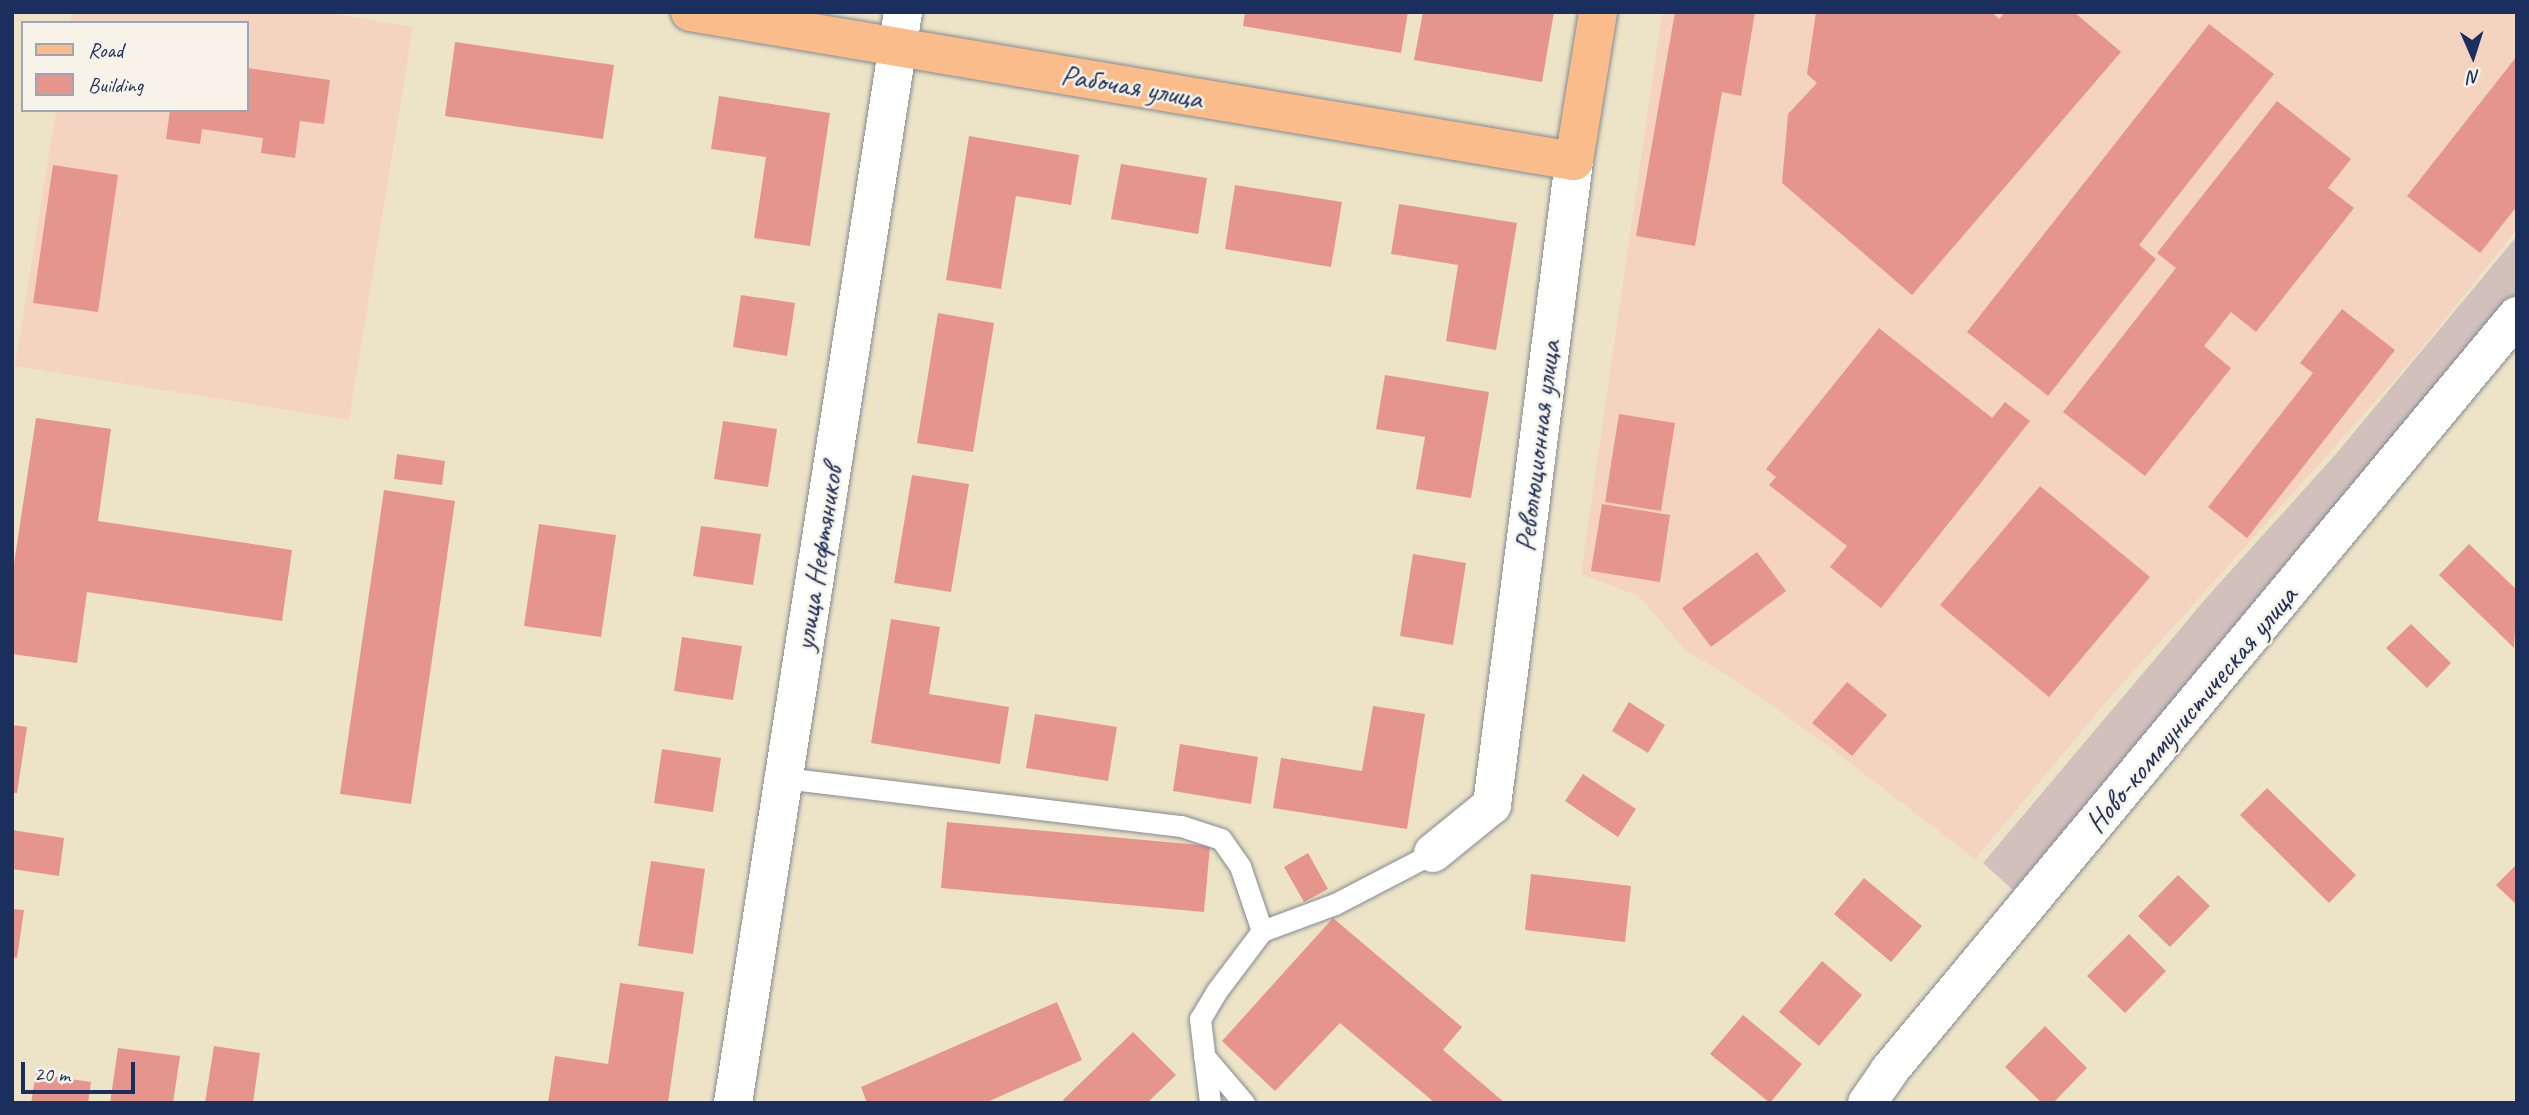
<!DOCTYPE html>
<meta charset="utf-8">
<style>
body{margin:0}
#map{position:relative;width:2529px;height:1115px;overflow:hidden;background:#ede4c7;font-family:Caveat,sans-serif}
div>[style]{position:absolute}
.built>*{inset:0;background:#f5d3c1}
.industrial>*{inset:0;background:#d1c0bc}
.building>*{inset:0;background:#e6958c}
.roads{filter:drop-shadow(0 0 2px #848a92) drop-shadow(0 0 2px #848a92)}
.service>*{height:21px;margin:-10.5px;padding:0 10.5px;transform-origin:10.5px;border-radius:10.5px;background:#fff}
.minor>*{height:38px;margin:-19px;padding:0 19px;transform-origin:19px;border-radius:19px;background:#fff}
.primary>*{height:38px;margin:-19px;padding:0 19px;transform-origin:19px;border-radius:19px;background:#f9bc8a}
span{translate:-50% -50%;white-space:nowrap;text-align:center;line-height:1.15;-webkit-text-stroke:5px #f7f3e8;paint-order:stroke}
.street-label{font-size:30px;color:#1b2f5e}
.frame{position:absolute;inset:0;border:14px solid #1b2f5e;pointer-events:none}
.legend{position:absolute;left:21px;top:21px;width:228px;height:91px;box-sizing:border-box;background:#f7f3e8;border:2px solid #9fa5b1;margin:0;padding:9px 12px;list-style:none;font-size:21px;color:#1b2f5e}
.legend li{display:flex;align-items:center;gap:14px;height:35px}
.legend b{width:35px;border:2px solid #9fa5b1}
.north{position:absolute;left:2438px;top:21px;width:70px;height:70px;-webkit-text-stroke:5px #f7f3e8;paint-order:stroke;rotate:177deg;font-size:19px;font-weight:700;line-height:28px;text-align:center;color:#1b2f5e}
.north::after{content:'';display:block;margin:auto;width:24px;height:32px;background:#1b2f5e;clip-path:polygon(50% 0,100% 100%,50% 72%,0 100%)}
.scale{position:absolute;left:21px;top:1062px;width:114px;height:32px;box-sizing:border-box;border:4px solid #1b2f5e;border-top:0;padding-left:9px;font-size:21px;line-height:24px;white-space:nowrap;color:#1b2f5e;-webkit-text-stroke:5px #f7f3e8;paint-order:stroke}
</style>
<div id="map">
<div class="built">
<div style="clip-path:polygon(72px 12px,322px 12px,413px 27px,349px 420px,15px 366px,56px 110px,247px 110px,247px 23px,70px 23px)"></div>
<div style="clip-path:polygon(1662px 12px,2517px 12px,2517px 229px,2413px 359px,2107px 701px,1975px 859px,1816px 737px,1741px 684px,1685px 650px,1639px 596px,1581px 574px)"></div>
</div>
<div class="industrial">
<div style="clip-path:polygon(2517px 236px,2517px 300px,2013px 890px,1983px 863px,2208px 596px,2336px 454px)"></div>
</div>
<div class="building">
<div style="clip-path:polygon(1245px 12px,1408px 12px,1401px 53px,1243px 26px)"></div>
<div style="clip-path:polygon(1423px 12px,1554px 12px,1542px 82px,1414px 60px)"></div>
<div style="clip-path:polygon(1675px 12px,1755px 12px,1741px 96px,1722px 92px,1695px 246px,1636px 236px)"></div>
<div style="clip-path:polygon(1816px 12px,1992px 12px,1999px 19px,2005px 12px,2074px 12px,2121px 52px,1912px 295px,1782px 183px,1788px 114px,1817px 83px,1807px 74px)"></div>
<div style="clip-path:polygon(2209px 24px,2274px 74px,2139px 245px,2156px 259px,2048px 396px,1967px 332px)"></div>
<div style="clip-path:polygon(455px 42px,614px 65px,603px 139px,445px 116px)"></div>
<div style="clip-path:polygon(2517px 56px,2517px 206px,2480px 253px,2407px 196px)"></div>
<div style="clip-path:polygon(247px 68px,330px 80px,324px 124px,300px 121px,295px 158px,261px 153px,263px 138px,202px 129px,200px 144px,166px 139px,170px 110px,247px 110px)"></div>
<div style="clip-path:polygon(719px 96px,830px 113px,810px 246px,754px 238px,766px 157px,711px 149px)"></div>
<div style="clip-path:polygon(2277px 101px,2351px 159px,2328px 188px,2354px 208px,2256px 332px,2231px 312px,2204px 346px,2231px 368px,2145px 476px,2063px 412px,2176px 268px,2157px 253px)"></div>
<div style="clip-path:polygon(969px 136px,1079px 155px,1071px 205px,1016px 196px,1001px 289px,946px 280px)"></div>
<div style="clip-path:polygon(1121px 164px,1207px 178px,1198px 234px,1111px 219px)"></div>
<div style="clip-path:polygon(53px 165px,118px 175px,98px 312px,33px 303px)"></div>
<div style="clip-path:polygon(1235px 185px,1342px 202px,1331px 267px,1225px 249px)"></div>
<div style="clip-path:polygon(1399px 204px,1517px 223px,1496px 350px,1446px 341px,1458px 265px,1391px 254px)"></div>
<div style="clip-path:polygon(741px 295px,795px 303px,787px 356px,733px 347px)"></div>
<div style="clip-path:polygon(2342px 309px,2395px 350px,2247px 538px,2208px 507px,2313px 373px,2300px 363px)"></div>
<div style="clip-path:polygon(938px 313px,994px 323px,973px 452px,917px 443px)"></div>
<div style="clip-path:polygon(1879px 328px,1992px 418px,2005px 402px,2030px 421px,1881px 608px,1830px 567px,1847px 546px,1769px 485px,1776px 477px,1766px 469px)"></div>
<div style="clip-path:polygon(1385px 375px,1489px 392px,1471px 498px,1416px 489px,1425px 437px,1376px 429px)"></div>
<div style="clip-path:polygon(1619px 414px,1675px 423px,1661px 511px,1605px 502px)"></div>
<div style="clip-path:polygon(36px 418px,111px 429px,98px 521px,292px 550px,282px 621px,87px 592px,77px 663px,12px 654px,12px 577px)"></div>
<div style="clip-path:polygon(723px 421px,777px 429px,768px 487px,714px 479px)"></div>
<div style="clip-path:polygon(397px 454px,445px 461px,442px 485px,394px 479px)"></div>
<div style="clip-path:polygon(912px 475px,969px 484px,951px 592px,894px 583px)"></div>
<div style="clip-path:polygon(2040px 486px,2150px 577px,2049px 697px,1940px 605px)"></div>
<div style="clip-path:polygon(384px 490px,455px 501px,411px 804px,340px 794px)"></div>
<div style="clip-path:polygon(1602px 504px,1670px 515px,1660px 582px,1591px 571px)"></div>
<div style="clip-path:polygon(539px 524px,616px 535px,601px 637px,524px 626px)"></div>
<div style="clip-path:polygon(701px 526px,761px 534px,753px 585px,693px 576px)"></div>
<div style="clip-path:polygon(2469px 544px,2517px 590px,2514px 648px,2439px 575px)"></div>
<div style="clip-path:polygon(1757px 552px,1786px 591px,1711px 647px,1682px 608px)"></div>
<div style="clip-path:polygon(1413px 554px,1466px 563px,1453px 645px,1400px 636px)"></div>
<div style="clip-path:polygon(891px 619px,940px 627px,929px 694px,1009px 707px,1000px 764px,871px 743px)"></div>
<div style="clip-path:polygon(2411px 624px,2451px 663px,2427px 688px,2386px 648px)"></div>
<div style="clip-path:polygon(682px 637px,742px 646px,733px 700px,674px 691px)"></div>
<div style="clip-path:polygon(1847px 682px,1887px 715px,1852px 756px,1812px 723px)"></div>
<div style="clip-path:polygon(1629px 702px,1665px 725px,1648px 753px,1612px 731px)"></div>
<div style="clip-path:polygon(1373px 706px,1425px 714px,1407px 829px,1273px 808px,1281px 758px,1362px 771px)"></div>
<div style="clip-path:polygon(1035px 714px,1117px 727px,1108px 781px,1026px 768px)"></div>
<div style="clip-path:polygon(12px 725px,27px 727px,17px 793px,12px 793px)"></div>
<div style="clip-path:polygon(1180px 744px,1258px 757px,1251px 804px,1173px 791px)"></div>
<div style="clip-path:polygon(662px 749px,721px 758px,713px 812px,654px 803px)"></div>
<div style="clip-path:polygon(1583px 774px,1636px 809px,1618px 837px,1565px 801px)"></div>
<div style="clip-path:polygon(2267px 788px,2356px 875px,2329px 903px,2240px 815px)"></div>
<div style="clip-path:polygon(947px 822px,1210px 846px,1204px 912px,941px 888px)"></div>
<div style="clip-path:polygon(12px 830px,64px 838px,59px 876px,12px 869px)"></div>
<div style="clip-path:polygon(1308px 853px,1328px 889px,1304px 902px,1284px 867px)"></div>
<div style="clip-path:polygon(651px 861px,705px 869px,693px 954px,638px 946px)"></div>
<div style="clip-path:polygon(2517px 864px,2517px 905px,2496px 885px)"></div>
<div style="clip-path:polygon(1531px 874px,1631px 886px,1625px 942px,1525px 930px)"></div>
<div style="clip-path:polygon(2178px 875px,2210px 906px,2170px 947px,2138px 916px)"></div>
<div style="clip-path:polygon(1864px 878px,1922px 926px,1891px 962px,1834px 914px)"></div>
<div style="clip-path:polygon(12px 909px,24px 910px,17px 958px,12px 957px)"></div>
<div style="clip-path:polygon(1333px 918px,1462px 1027px,1443px 1050px,1505px 1103px,1435px 1103px,1340px 1023px,1275px 1091px,1222px 1041px)"></div>
<div style="clip-path:polygon(2129px 934px,2166px 971px,2125px 1013px,2087px 976px)"></div>
<div style="clip-path:polygon(1822px 961px,1862px 995px,1819px 1046px,1779px 1012px)"></div>
<div style="clip-path:polygon(620px 983px,684px 992px,668px 1103px,548px 1103px,555px 1056px,608px 1064px)"></div>
<div style="clip-path:polygon(1057px 1002px,1082px 1060px,985px 1103px,867px 1103px,861px 1087px)"></div>
<div style="clip-path:polygon(1743px 1015px,1802px 1064px,1770px 1103px,1710px 1054px)"></div>
<div style="clip-path:polygon(2045px 1026px,2087px 1068px,2053px 1103px,2042px 1103px,2005px 1067px)"></div>
<div style="clip-path:polygon(1133px 1032px,1176px 1075px,1147px 1103px,1065px 1103px,1063px 1100px)"></div>
<div style="clip-path:polygon(214px 1046px,260px 1053px,253px 1103px,205px 1103px)"></div>
<div style="clip-path:polygon(118px 1048px,180px 1056px,173px 1103px,110px 1103px)"></div>
<div style="clip-path:polygon(36px 1074px,91px 1082px,88px 1103px,31px 1103px)"></div>
</div>
<div class="roads">
<div class="service">
<div style="left:784px;top:778px;width:400px;rotate:6.9deg"></div>
<div style="left:1181px;top:826px;width:42px;rotate:18deg"></div>
<div style="left:1221px;top:839px;width:33px;rotate:55deg"></div>
<div style="left:1240px;top:866px;width:69px;rotate:71.3deg"></div>
<div style="left:1204px;top:1056px;width:62px;rotate:49.6deg"></div>
<div style="left:1210px;top:1103px;width:85px;rotate:-96.8deg"></div>
<div style="left:1200px;top:1019px;width:31px;rotate:-59deg"></div>
<div style="left:1216px;top:992px;width:76px;rotate:-53deg"></div>
<div style="left:1262px;top:931px;width:78px;rotate:-20.3deg"></div>
<div style="left:1335px;top:904px;width:110px;rotate:-27.5deg"></div>
</div>
<div class="minor">
<div style="left:1433px;top:853px;width:76px;rotate:-39.1deg"></div>
<div style="left:1492px;top:805px;width:649px;rotate:-82.74deg"></div>
<div style="left:733px;top:1103px;width:1104px;rotate:-81.14deg"></div>
<div style="left:1867px;top:1103px;width:39px;rotate:-55deg"></div>
<div style="left:1889px;top:1071px;width:982px;rotate:-50.25deg"></div>
</div>
<div class="primary">
<div style="left:690px;top:12px;width:896px;rotate:9.57deg"></div>
<div style="left:1574px;top:161px;width:151px;rotate:-80.8deg"></div>
</div>
</div>
<div class="street-label">
<span style="left:1132px;top:86px;rotate:10deg">Рабочая улица</span>
<span style="left:1537px;top:446px;rotate:-83deg">Революционная улица</span>
<span style="left:818px;top:558px;rotate:-81deg">улица Нефтяников</span>
<span style="left:2191px;top:709px;rotate:-50deg">Ново-коммунистическая улица</span>
</div>
<div class="frame"></div>
<ul class="legend">
<li><b style="height:9px;background:#f9bc8a"></b>Road</li>
<li><b style="height:19px;background:#e6958c"></b>Building</li>
</ul>
<div class="north">N</div>
<div class="scale">20 m</div>
</div>
